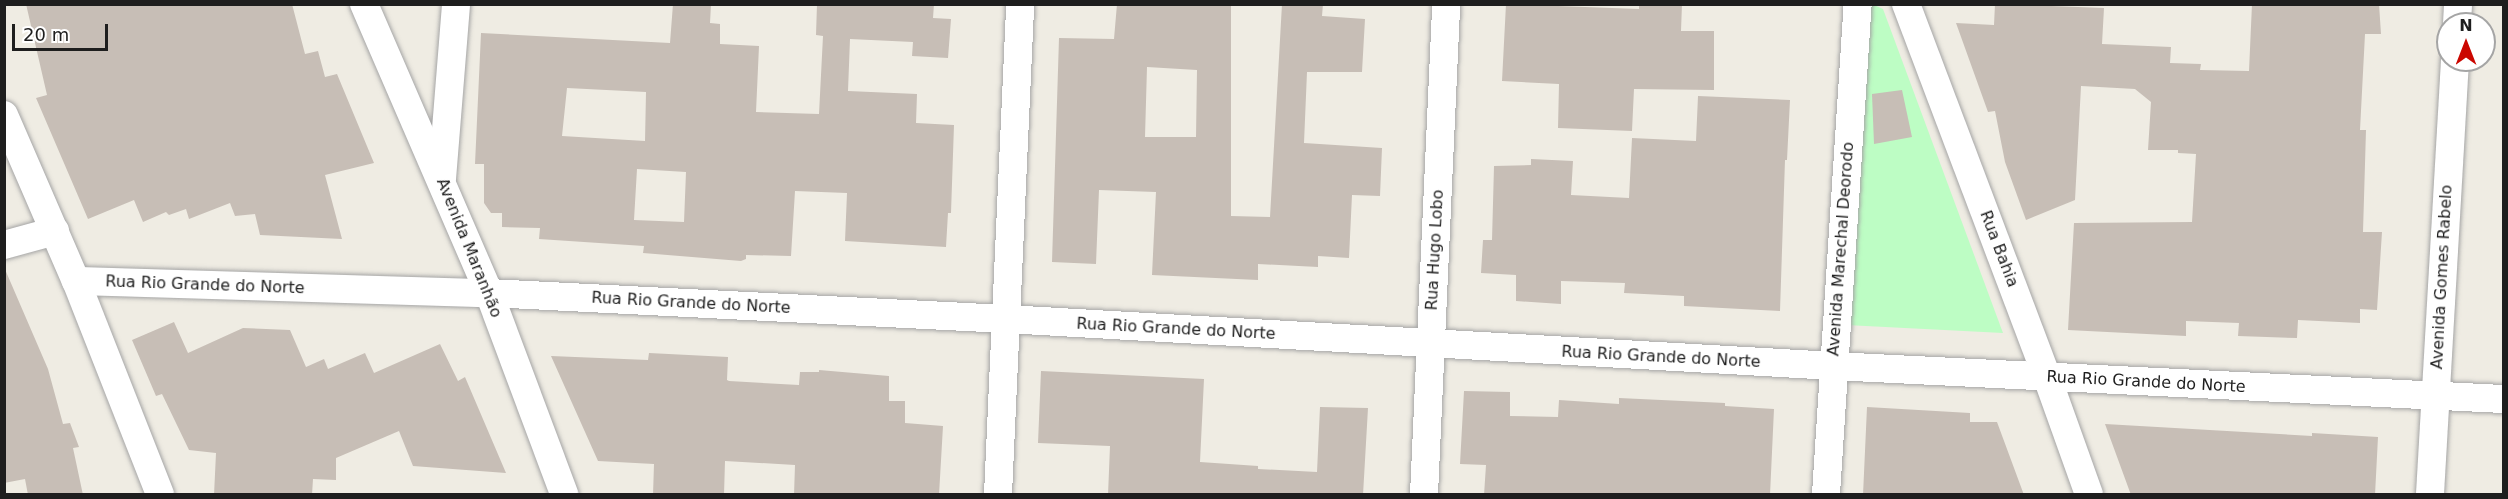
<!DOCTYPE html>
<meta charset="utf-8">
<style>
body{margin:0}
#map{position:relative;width:2508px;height:499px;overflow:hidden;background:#efece3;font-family:"DejaVu Sans",sans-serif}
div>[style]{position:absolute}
.park>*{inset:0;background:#bdfdc4}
.building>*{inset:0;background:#c7beb6}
.roads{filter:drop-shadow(0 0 2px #a5a5a5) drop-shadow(0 0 2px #a5a5a5)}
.minor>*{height:28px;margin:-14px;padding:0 14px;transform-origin:14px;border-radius:14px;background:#fff}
span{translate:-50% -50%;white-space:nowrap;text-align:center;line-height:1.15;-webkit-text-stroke:6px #fff;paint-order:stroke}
.street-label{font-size:16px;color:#1e1e1e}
.frame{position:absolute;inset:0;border:6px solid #1e1e1e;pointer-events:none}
.north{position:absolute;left:2436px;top:12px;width:60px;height:60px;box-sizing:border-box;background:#fff;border:2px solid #a5a5a5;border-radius:50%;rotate:0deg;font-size:16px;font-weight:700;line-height:24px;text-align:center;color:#1e1e1e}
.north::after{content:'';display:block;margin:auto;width:21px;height:27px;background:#cb0700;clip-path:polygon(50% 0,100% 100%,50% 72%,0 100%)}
.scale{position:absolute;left:12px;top:24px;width:96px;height:27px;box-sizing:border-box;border:3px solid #1e1e1e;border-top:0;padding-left:8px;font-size:18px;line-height:21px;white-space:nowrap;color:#1e1e1e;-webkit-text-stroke:4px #fff;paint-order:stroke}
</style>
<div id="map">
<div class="park">
<div style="clip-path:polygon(1862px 5px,1874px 5px,1883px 9px,2003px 333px,1846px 325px)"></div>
</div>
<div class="building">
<div style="clip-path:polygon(26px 4px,292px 4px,305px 54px,318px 51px,325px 77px,337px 74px,374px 163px,325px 175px,342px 239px,260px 235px,255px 214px,235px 216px,230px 203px,189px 219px,186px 209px,169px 215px,166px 212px,143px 222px,134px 200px,88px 219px,36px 98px,47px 95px)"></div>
<div style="clip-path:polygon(evenodd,673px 4px,711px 4px,710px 23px,720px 24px,720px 44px,759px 46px,756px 112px,819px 114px,823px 36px,816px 35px,817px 4px,934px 4px,933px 18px,951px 19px,948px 58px,912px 56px,913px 42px,850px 39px,848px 91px,917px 94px,916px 123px,954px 125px,951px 213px,948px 213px,946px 247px,845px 241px,847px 193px,795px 191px,791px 256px,746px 255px,746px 259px,741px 261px,643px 253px,644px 246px,539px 239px,540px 228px,502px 227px,502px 213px,491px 213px,484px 203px,484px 164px,475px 164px,481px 33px,670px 43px,673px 4px,567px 88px,646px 92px,645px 141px,562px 136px,567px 88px,673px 4px,637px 169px,686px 172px,684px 222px,634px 220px,637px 169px)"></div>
<div style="clip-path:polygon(evenodd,1117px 4px,1231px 4px,1231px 216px,1270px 217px,1282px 4px,1323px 4px,1322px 16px,1365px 19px,1362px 72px,1307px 72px,1304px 143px,1382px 148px,1380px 196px,1352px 195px,1349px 258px,1318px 256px,1318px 267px,1258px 264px,1258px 280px,1152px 275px,1156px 192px,1099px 190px,1096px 264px,1052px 262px,1059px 38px,1114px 39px,1117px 4px,1147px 67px,1197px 70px,1196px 137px,1145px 137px,1147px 67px)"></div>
<div style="clip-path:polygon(1506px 4px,1639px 9px,1639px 4px,1682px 4px,1681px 31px,1714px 31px,1714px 90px,1634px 89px,1632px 131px,1558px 128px,1559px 84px,1502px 81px)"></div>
<div style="clip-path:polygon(1995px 4px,2104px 8px,2102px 44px,2171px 47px,2170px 63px,2201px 64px,2200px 70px,2249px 71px,2252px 4px,2379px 4px,2381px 34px,2365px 34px,2360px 130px,2366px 130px,2363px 232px,2382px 232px,2377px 310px,2360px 309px,2360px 323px,2298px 320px,2297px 338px,2238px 336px,2239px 323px,2186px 321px,2186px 336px,2068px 330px,2074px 223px,2192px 222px,2196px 154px,2178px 153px,2178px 150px,2148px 150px,2151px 102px,2135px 89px,2081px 86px,2075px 200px,2026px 220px,2005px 162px,1995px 111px,1988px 112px,1956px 23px,1994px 25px)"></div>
<div style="clip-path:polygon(1902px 90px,1912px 137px,1874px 144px,1872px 94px)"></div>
<div style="clip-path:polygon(1698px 96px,1790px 100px,1787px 160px,1785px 160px,1780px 311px,1684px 306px,1684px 296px,1624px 293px,1625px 283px,1561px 281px,1561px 304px,1516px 301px,1516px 275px,1481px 273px,1483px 240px,1492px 240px,1494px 166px,1531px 165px,1531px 159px,1573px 161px,1571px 195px,1629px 198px,1632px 138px,1696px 141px)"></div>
<div style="clip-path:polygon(4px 267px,48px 369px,63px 424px,70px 423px,79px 447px,73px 448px,83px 495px,28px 495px,25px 479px,4px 483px)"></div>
<div style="clip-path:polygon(174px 322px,188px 353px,243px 328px,290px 330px,306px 367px,324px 359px,328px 369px,365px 353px,374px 373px,440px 344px,458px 381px,465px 377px,506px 473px,413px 466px,399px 431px,336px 458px,336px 480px,313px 479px,312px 495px,214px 495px,216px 453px,189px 450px,162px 394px,156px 396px,132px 340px)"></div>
<div style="clip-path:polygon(649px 353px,728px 357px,727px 380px,729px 381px,799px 385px,800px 372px,819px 372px,819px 370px,889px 376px,889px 401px,905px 401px,905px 423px,943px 426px,939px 495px,794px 495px,795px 465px,725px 461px,724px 495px,653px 495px,654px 464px,598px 461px,551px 356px,648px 360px)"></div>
<div style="clip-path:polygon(1041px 371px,1204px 379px,1200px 462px,1258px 466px,1258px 469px,1317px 472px,1320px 407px,1368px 408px,1363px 495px,1108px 495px,1110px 446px,1038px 443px)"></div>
<div style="clip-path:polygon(1464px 391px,1510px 392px,1510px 416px,1558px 417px,1559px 400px,1619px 404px,1619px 398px,1725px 403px,1725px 406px,1774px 409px,1770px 495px,1484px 495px,1486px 465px,1460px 464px)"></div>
<div style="clip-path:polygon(1867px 407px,1970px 413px,1970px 422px,1997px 422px,2024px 495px,1863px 495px)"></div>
<div style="clip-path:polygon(2105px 424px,2312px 436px,2312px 433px,2378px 437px,2375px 495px,2131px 495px)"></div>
</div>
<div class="roads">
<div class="minor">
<div style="left:364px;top:4px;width:315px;rotate:66.6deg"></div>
<div style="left:489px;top:293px;width:215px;rotate:69.5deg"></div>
<div style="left:1906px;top:4px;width:399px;rotate:69.3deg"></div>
<div style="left:2047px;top:377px;width:124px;rotate:70.3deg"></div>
<div style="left:2457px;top:24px;width:20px;rotate:-87deg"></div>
<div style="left:4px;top:115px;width:181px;rotate:66.6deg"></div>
<div style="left:76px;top:281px;width:229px;rotate:68.5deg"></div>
<div style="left:442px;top:179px;width:176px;rotate:-85.4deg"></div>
<div style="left:4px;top:245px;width:53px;rotate:-15.4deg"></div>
<div style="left:76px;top:281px;width:413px;rotate:1.7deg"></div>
<div style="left:489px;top:293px;width:518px;rotate:2.88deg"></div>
<div style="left:1006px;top:319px;width:828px;rotate:3.25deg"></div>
<div style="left:1833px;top:366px;width:672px;rotate:2.82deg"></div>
<div style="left:998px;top:494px;width:490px;rotate:-87.4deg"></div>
<div style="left:1424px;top:494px;width:490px;rotate:-87.4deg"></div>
<div style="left:1826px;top:494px;width:491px;rotate:-86.3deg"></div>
<div style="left:2430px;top:494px;width:435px;rotate:-86.7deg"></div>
</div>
</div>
<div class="street-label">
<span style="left:469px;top:248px;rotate:68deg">Avenida Maranhão</span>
<span style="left:1841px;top:249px;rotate:-86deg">Avenida Marechal Deorodo</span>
<span style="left:1999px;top:249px;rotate:69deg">Rua Bahia</span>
<span style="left:1435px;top:250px;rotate:-87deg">Rua Hugo Lobo</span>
<span style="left:2442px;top:277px;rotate:-87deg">Avenida Gomes Rabelo</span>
<span style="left:205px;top:285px;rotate:2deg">Rua Rio Grande do Norte</span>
<span style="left:691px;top:303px;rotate:3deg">Rua Rio Grande do Norte</span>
<span style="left:1176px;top:329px;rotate:3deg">Rua Rio Grande do Norte</span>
<span style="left:1661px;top:357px;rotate:3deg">Rua Rio Grande do Norte</span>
<span style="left:2146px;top:382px;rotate:3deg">Rua Rio Grande do Norte</span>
</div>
<div class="frame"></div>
<div class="north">N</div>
<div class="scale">20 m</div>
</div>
